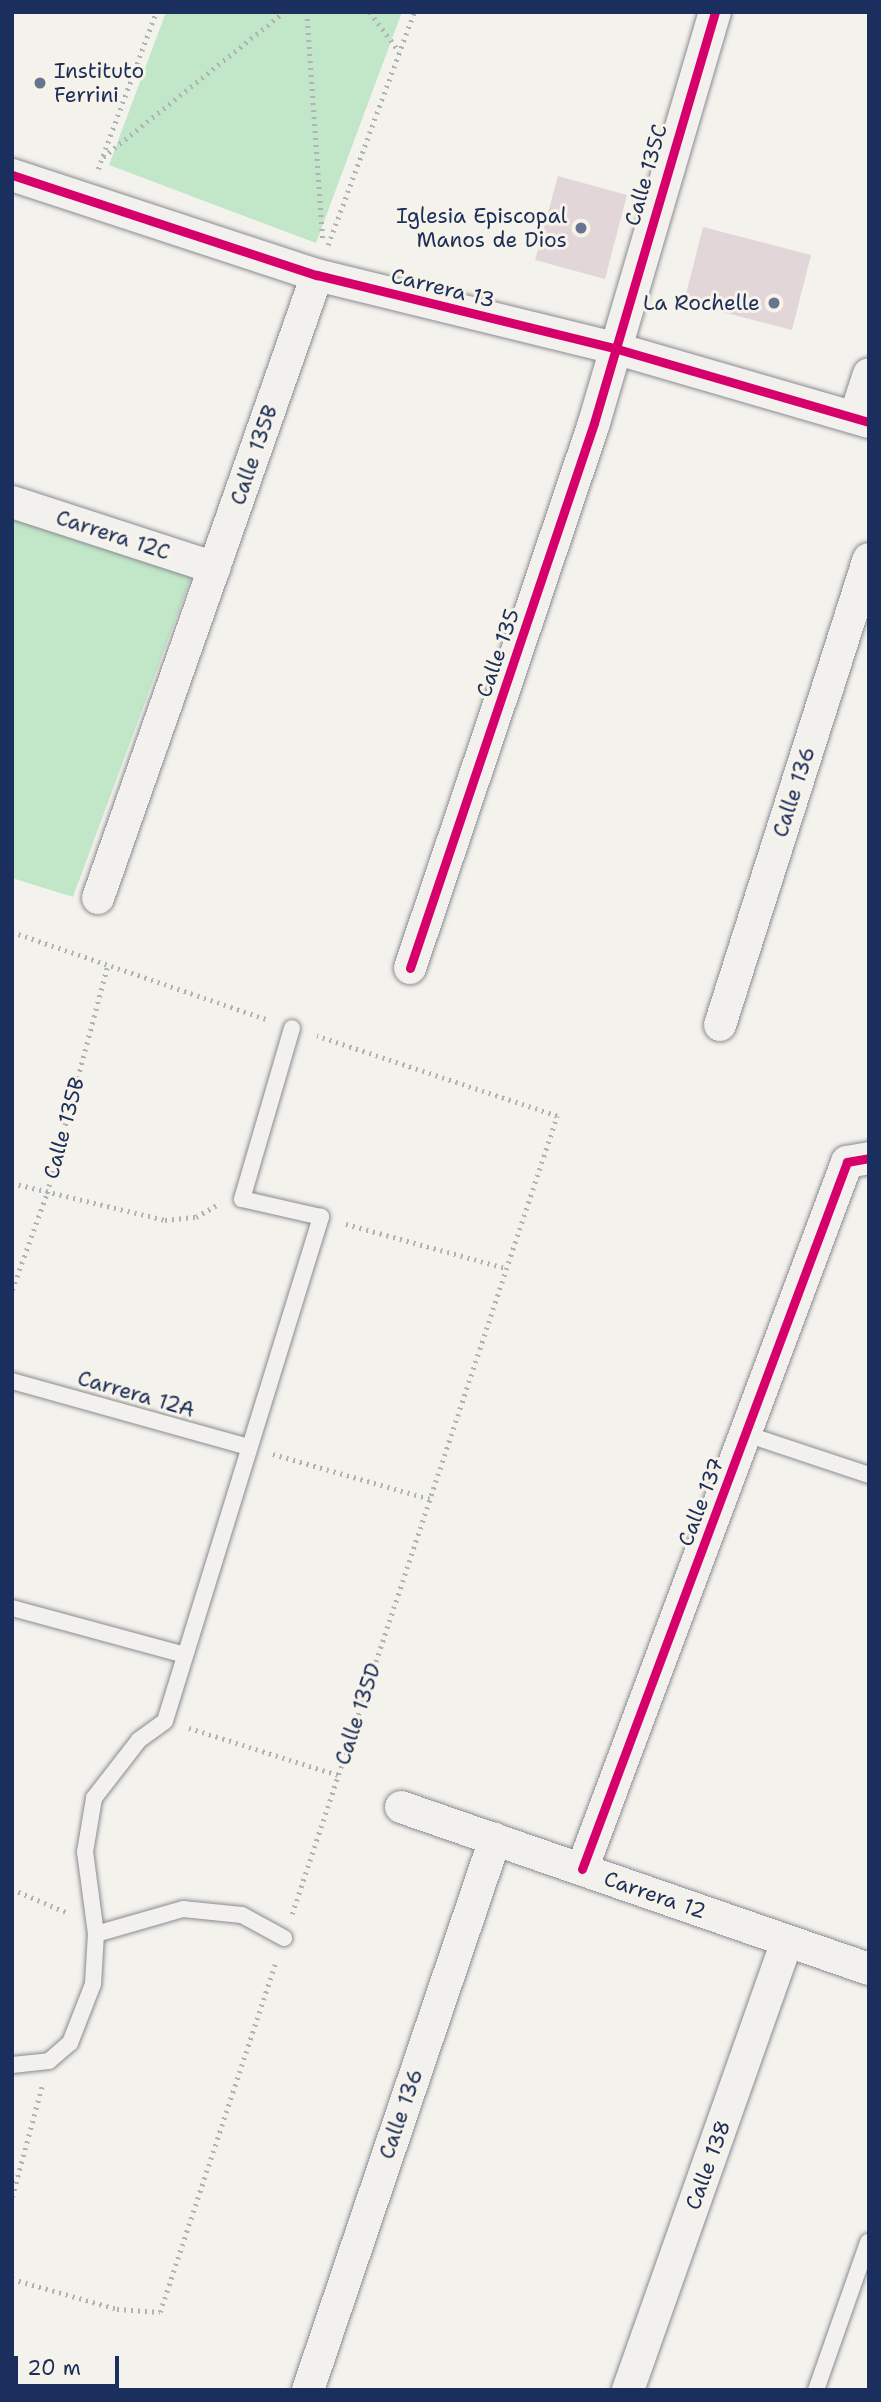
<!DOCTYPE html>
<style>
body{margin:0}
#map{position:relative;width:881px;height:2402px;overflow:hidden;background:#f4f2ec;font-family:"Shantell Sans",sans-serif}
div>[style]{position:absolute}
.green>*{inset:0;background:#c2e7c8}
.building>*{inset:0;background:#e2d6d8}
.path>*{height:4.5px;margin-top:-2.25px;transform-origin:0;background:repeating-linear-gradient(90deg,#b1b2b5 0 2px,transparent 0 7px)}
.roads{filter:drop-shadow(0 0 2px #898c92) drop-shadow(0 0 2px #898c92)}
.lane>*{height:16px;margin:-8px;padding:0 8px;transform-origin:8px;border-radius:8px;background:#f2f1ed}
.street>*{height:32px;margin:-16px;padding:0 16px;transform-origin:16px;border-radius:16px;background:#f2f1ed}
.cycleway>*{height:9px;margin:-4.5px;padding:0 4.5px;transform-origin:4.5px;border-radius:4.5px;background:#d6006c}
.dots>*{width:19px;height:19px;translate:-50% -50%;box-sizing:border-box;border:4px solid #f7f3e8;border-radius:50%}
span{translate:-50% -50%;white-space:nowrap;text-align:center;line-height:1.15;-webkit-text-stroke:6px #f7f3e8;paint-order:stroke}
.poi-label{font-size:21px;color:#1b2f5e}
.left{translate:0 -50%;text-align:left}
.right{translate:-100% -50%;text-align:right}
.street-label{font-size:21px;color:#1b2f5e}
.frame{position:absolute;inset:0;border:14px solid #1b2f5e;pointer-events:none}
.scale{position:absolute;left:14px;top:2356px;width:105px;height:32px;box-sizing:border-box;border:4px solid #1b2f5e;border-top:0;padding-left:9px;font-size:21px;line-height:24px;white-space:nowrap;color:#1b2f5e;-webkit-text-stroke:5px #f7f3e8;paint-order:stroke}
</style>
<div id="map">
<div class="green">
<div style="clip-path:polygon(166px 12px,402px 12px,316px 243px,109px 165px)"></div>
<div style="clip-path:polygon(12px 513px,192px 575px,73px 897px,12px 878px)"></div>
</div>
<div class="building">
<div style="clip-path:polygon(558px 176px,627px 195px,605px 279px,535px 260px)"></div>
<div style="clip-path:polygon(703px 227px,811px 255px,792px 330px,684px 302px)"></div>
</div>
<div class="path">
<div style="left:307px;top:12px;width:231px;rotate:86deg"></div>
<div style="left:370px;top:12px;width:49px;rotate:53.4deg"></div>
<div style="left:103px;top:157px;width:232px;rotate:-38.7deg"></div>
<div style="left:98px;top:169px;width:167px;rotate:-69.7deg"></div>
<div style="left:328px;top:245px;width:248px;rotate:-69.7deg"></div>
<div style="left:12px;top:932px;width:272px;rotate:18.9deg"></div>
<div style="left:12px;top:1183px;width:157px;rotate:13.6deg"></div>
<div style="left:165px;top:1220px;width:31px;rotate:-6deg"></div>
<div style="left:196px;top:1217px;width:28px;rotate:-30deg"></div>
<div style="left:346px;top:1224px;width:166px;rotate:15.4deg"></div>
<div style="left:12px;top:1290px;width:103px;rotate:-70.2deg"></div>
<div style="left:47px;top:1193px;width:237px;rotate:-75.1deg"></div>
<div style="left:273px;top:1454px;width:163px;rotate:16deg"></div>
<div style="left:189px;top:1728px;width:156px;rotate:17.5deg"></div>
<div style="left:12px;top:1889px;width:61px;rotate:23.2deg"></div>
<div style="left:292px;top:1914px;width:841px;rotate:-71.63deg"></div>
<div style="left:557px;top:1116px;width:253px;rotate:-161.6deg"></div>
<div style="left:12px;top:2197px;width:115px;rotate:-74.9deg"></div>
<div style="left:12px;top:2279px;width:109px;rotate:15.9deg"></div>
<div style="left:117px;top:2309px;width:43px;rotate:4deg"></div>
<div style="left:160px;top:2312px;width:369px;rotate:-71.7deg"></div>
</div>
<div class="roads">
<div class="lane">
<div style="left:12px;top:1381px;width:246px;rotate:15.6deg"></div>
<div style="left:746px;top:1434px;width:130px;rotate:18.4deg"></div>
<div style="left:12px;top:1608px;width:179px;rotate:15.2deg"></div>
<div style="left:96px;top:1934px;width:83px;rotate:-97.6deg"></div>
<div style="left:85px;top:1852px;width:55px;rotate:-80.5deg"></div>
<div style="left:94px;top:1798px;width:73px;rotate:-52.2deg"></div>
<div style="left:139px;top:1740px;width:32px;rotate:-36deg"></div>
<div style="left:165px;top:1721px;width:528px;rotate:-72.8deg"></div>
<div style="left:321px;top:1217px;width:81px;rotate:-167.2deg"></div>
<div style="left:242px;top:1199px;width:178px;rotate:-73.7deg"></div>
<div style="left:12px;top:2065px;width:37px;rotate:-6deg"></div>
<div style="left:49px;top:2061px;width:28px;rotate:-41deg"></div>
<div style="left:70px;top:2043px;width:63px;rotate:-68.7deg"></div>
<div style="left:93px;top:1984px;width:50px;rotate:-86.6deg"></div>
<div style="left:96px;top:1934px;width:91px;rotate:-16deg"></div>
<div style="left:183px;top:1909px;width:59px;rotate:5.8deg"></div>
<div style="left:242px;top:1915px;width:48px;rotate:28.7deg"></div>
<div style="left:816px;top:2390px;width:157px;rotate:-70.6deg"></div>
</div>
<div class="street">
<div style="left:12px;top:175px;width:321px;rotate:18.2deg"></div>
<div style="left:317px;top:275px;width:306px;rotate:13.8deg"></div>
<div style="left:614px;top:348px;width:266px;rotate:16.2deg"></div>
<div style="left:855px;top:417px;width:45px;rotate:-72deg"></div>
<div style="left:12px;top:502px;width:213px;rotate:18deg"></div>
<div style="left:98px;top:898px;width:660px;rotate:-70.63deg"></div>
<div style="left:410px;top:968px;width:575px;rotate:-71.34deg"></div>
<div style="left:594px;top:423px;width:428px;rotate:-73.6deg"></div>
<div style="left:720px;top:1025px;width:489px;rotate:-72.3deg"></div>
<div style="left:401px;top:1807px;width:495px;rotate:19.1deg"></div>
<div style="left:582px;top:1869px;width:755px;rotate:-69.45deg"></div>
<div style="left:847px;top:1162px;width:22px;rotate:-10deg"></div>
<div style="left:308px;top:2390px;width:582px;rotate:-71.25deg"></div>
<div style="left:628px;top:2390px;width:476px;rotate:-70.5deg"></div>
</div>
</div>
<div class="cycleway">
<div style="left:12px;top:175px;width:321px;rotate:18.2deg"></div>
<div style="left:317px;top:275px;width:306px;rotate:13.8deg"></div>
<div style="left:614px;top:348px;width:266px;rotate:16.2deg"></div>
<div style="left:410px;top:968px;width:575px;rotate:-71.34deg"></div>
<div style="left:594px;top:423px;width:428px;rotate:-73.6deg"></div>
<div style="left:582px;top:1869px;width:755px;rotate:-69.45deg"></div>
<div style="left:847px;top:1162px;width:22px;rotate:-10deg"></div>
</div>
<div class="dots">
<div style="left:40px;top:83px;background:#677390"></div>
<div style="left:581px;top:228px;background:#677390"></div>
<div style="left:774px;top:303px;background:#677390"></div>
</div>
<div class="poi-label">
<span class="left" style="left:54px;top:83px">Instituto<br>Ferrini</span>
<span class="right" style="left:567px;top:228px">Iglesia Episcopal<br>Manos de Dios</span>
<span class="right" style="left:760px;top:303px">La Rochelle</span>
</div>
<div class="street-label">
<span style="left:646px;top:175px;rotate:-74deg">Calle 135C</span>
<span style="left:443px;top:288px;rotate:14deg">Carrera 13</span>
<span style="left:254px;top:455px;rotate:-71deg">Calle 135B</span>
<span style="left:113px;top:535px;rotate:18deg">Carrera 12C</span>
<span style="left:498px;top:653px;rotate:-71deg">Calle 135</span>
<span style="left:794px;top:792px;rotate:-72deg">Calle 136</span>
<span style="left:64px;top:1128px;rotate:-75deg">Calle 135B</span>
<span style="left:136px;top:1394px;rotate:16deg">Carrera 12A</span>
<span style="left:701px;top:1502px;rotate:-69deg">Calle 137</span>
<span style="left:358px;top:1714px;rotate:-72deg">Calle 135D</span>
<span style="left:655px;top:1895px;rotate:19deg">Carrera 12</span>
<span style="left:401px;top:2114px;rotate:-71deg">Calle 136</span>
<span style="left:708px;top:2165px;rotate:-70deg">Calle 138</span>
</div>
<div class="frame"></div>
<div class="scale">20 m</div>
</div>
